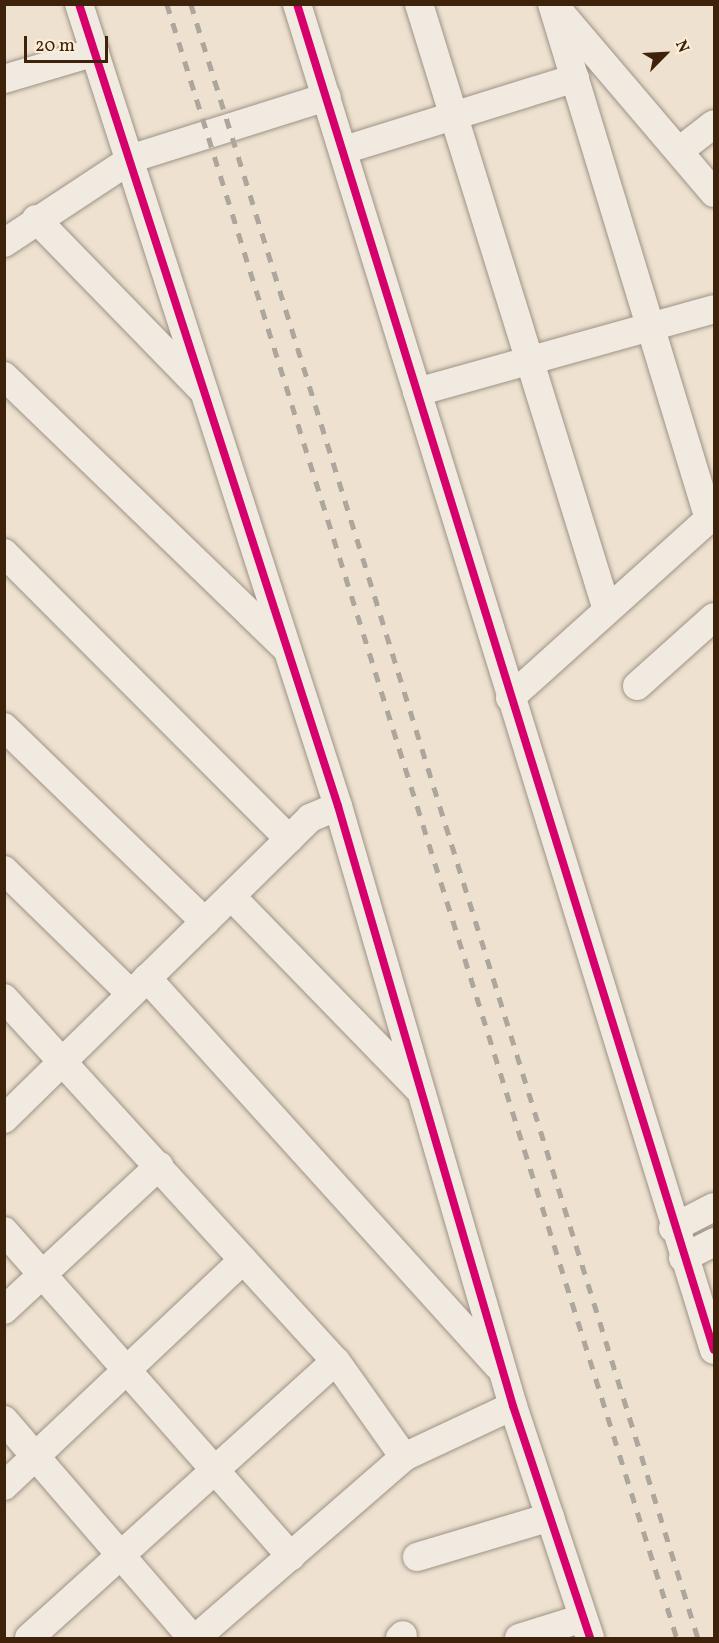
<!DOCTYPE html>
<style>
body{margin:0}
#map{position:relative;width:719px;height:1643px;overflow:hidden;background:#eee1cf;font-family:Vollkorn,serif}
div>[style]{position:absolute}
.roads{filter:drop-shadow(0 0 2px #9e9386) drop-shadow(0 0 2px #9e9386)}
.street>*{height:28px;margin:-14px;padding:0 14px;transform-origin:14px;border-radius:14px;background:#f0eae0}
.rail>*{height:4.5px;margin-top:-2.25px;transform-origin:0;background:repeating-linear-gradient(90deg,#ada69c 0 10px,transparent 0 20px)}
.cycleway>*{height:8px;margin:-4px;padding:0 4px;transform-origin:4px;border-radius:4px;background:#d6006c}
span{translate:-50% -50%;white-space:nowrap;text-align:center;line-height:1.15;-webkit-text-stroke:6px #fcedd7;paint-order:stroke}
.frame{position:absolute;inset:0;border:6px solid #3f220a;pointer-events:none}
.north{position:absolute;left:635px;top:24px;width:60px;height:60px;-webkit-text-stroke:4px #fcedd7;paint-order:stroke;rotate:66deg;font-size:16px;font-weight:700;line-height:24px;text-align:center;color:#3f220a}
.north::after{content:'';display:block;margin:auto;width:21px;height:27px;background:#3f220a;clip-path:polygon(50% 0,100% 100%,50% 72%,0 100%)}
.scale{position:absolute;left:24px;top:36px;width:84px;height:27px;box-sizing:border-box;border:3px solid #3f220a;border-top:0;padding-left:8px;font-size:18px;line-height:21px;white-space:nowrap;color:#3f220a;-webkit-text-stroke:4px #fcedd7;paint-order:stroke}
</style>
<div id="map">
<div class="roads">
<div class="street">
<div style="left:79px;top:4px;width:843px;rotate:72.1deg"></div>
<div style="left:338px;top:806px;width:625px;rotate:73.74deg"></div>
<div style="left:513px;top:1406px;width:244px;rotate:71.6deg"></div>
<div style="left:297px;top:4px;width:1409px;rotate:72.79deg"></div>
<div style="left:419px;top:4px;width:634px;rotate:72.76deg"></div>
<div style="left:552px;top:4px;width:538px;rotate:73.05deg"></div>
<div style="left:559px;top:11px;width:239px;rotate:49.6deg"></div>
<div style="left:4px;top:79px;width:95px;rotate:-16.5deg"></div>
<div style="left:344px;top:150px;width:242px;rotate:-17.3deg"></div>
<div style="left:679px;top:151px;width:44px;rotate:-37.6deg"></div>
<div style="left:36px;top:219px;width:241px;rotate:45.8deg"></div>
<div style="left:4px;top:243px;width:154px;rotate:-33.4deg"></div>
<div style="left:133px;top:158px;width:203px;rotate:-17.5deg"></div>
<div style="left:4px;top:376px;width:392px;rotate:44deg"></div>
<div style="left:417px;top:392px;width:308px;rotate:-15.6deg"></div>
<div style="left:4px;top:553px;width:404px;rotate:45.1deg"></div>
<div style="left:637px;top:686px;width:103px;rotate:-41.9deg"></div>
<div style="left:510px;top:698px;width:275px;rotate:-42deg"></div>
<div style="left:4px;top:727px;width:280px;rotate:44.1deg"></div>
<div style="left:4px;top:870px;width:177px;rotate:44.3deg"></div>
<div style="left:231px;top:896px;width:268px;rotate:45.8deg"></div>
<div style="left:147px;top:978px;width:523px;rotate:47.87deg"></div>
<div style="left:4px;top:998px;width:492px;rotate:47.6deg"></div>
<div style="left:336px;top:1361px;width:118px;rotate:54.7deg"></div>
<div style="left:4px;top:1119px;width:429px;rotate:-44.5deg"></div>
<div style="left:310px;top:818px;width:30px;rotate:-23deg"></div>
<div style="left:673px;top:1228px;width:46px;rotate:-27.1deg"></div>
<div style="left:4px;top:1231px;width:434px;rotate:48.6deg"></div>
<div style="left:683px;top:1258px;width:35px;rotate:-27deg"></div>
<div style="left:4px;top:1310px;width:212px;rotate:-42.9deg"></div>
<div style="left:4px;top:1420px;width:288px;rotate:49.2deg"></div>
<div style="left:4px;top:1486px;width:329px;rotate:-43.4deg"></div>
<div style="left:417px;top:1557px;width:139px;rotate:-16.7deg"></div>
<div style="left:29px;top:1638px;width:413px;rotate:-42.1deg"></div>
<div style="left:196px;top:1638px;width:276px;rotate:-41deg"></div>
<div style="left:404px;top:1457px;width:120px;rotate:-25.1deg"></div>
<div style="left:400px;top:1638px;width:4px;rotate:-45deg"></div>
<div style="left:519px;top:1638px;width:67px;rotate:-17.4deg"></div>
</div>
</div>
<div class="rail">
<div style="left:167px;top:4px;width:1712px;rotate:72.67deg"></div>
<div style="left:191px;top:4px;width:1711px;rotate:72.76deg"></div>
</div>
<div class="cycleway">
<div style="left:79px;top:4px;width:843px;rotate:72.1deg"></div>
<div style="left:338px;top:806px;width:625px;rotate:73.74deg"></div>
<div style="left:513px;top:1406px;width:244px;rotate:71.6deg"></div>
<div style="left:297px;top:4px;width:1409px;rotate:72.79deg"></div>
</div>
<div class="frame"></div>
<div class="north">N</div>
<div class="scale">20 m</div>
</div>
